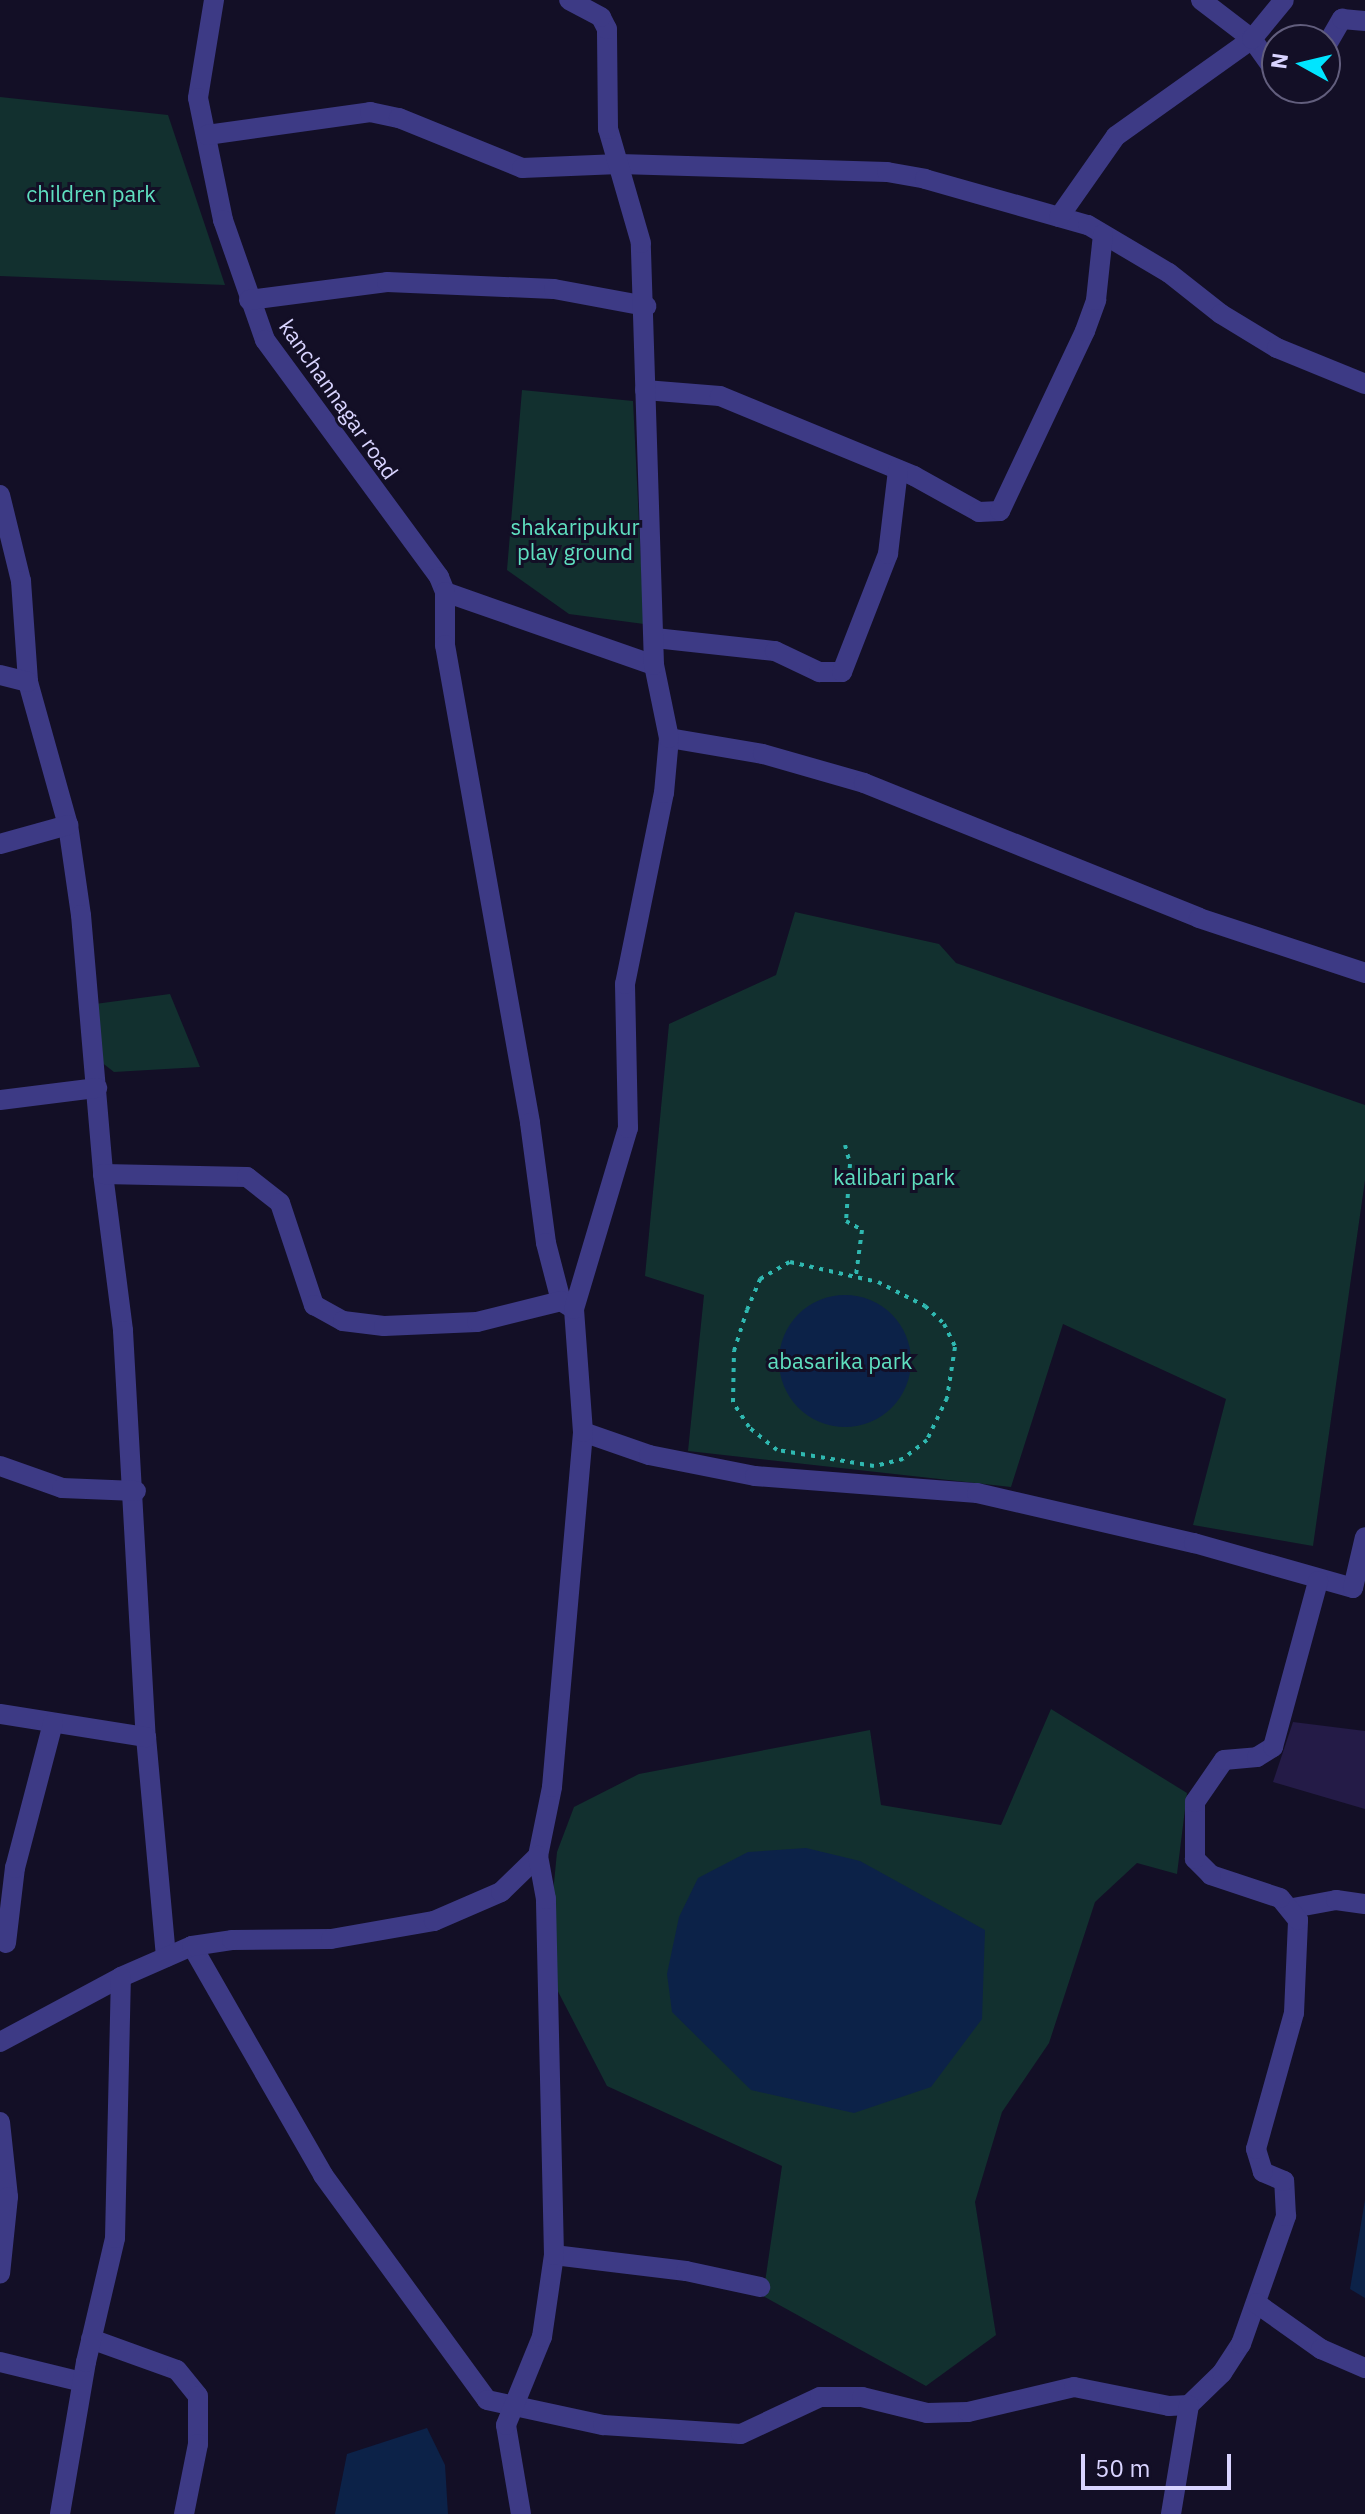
<!DOCTYPE html>
<style>
body{margin:0}
#map{position:relative;width:1365px;height:2514px;overflow:hidden;background:#130f26;font-family:"IBM Plex Sans",sans-serif}
div>[style]{position:absolute}
.green>*{inset:0;background:#12302f}
.water>*{inset:0;background:#0c2248}
.round{border-radius:50%}
.building>*{inset:0;background:#241b47}
.path>*{height:4px;margin-top:-2px;transform-origin:0;background:repeating-linear-gradient(90deg,#2fb8b0 0 4px,transparent 0 10px)}
.street>*{height:20px;margin:-10px;padding:0 10px;transform-origin:10px;border-radius:10px;background:#3d3a85}
span{translate:-50% -50%;white-space:nowrap;text-align:center;line-height:1.15;-webkit-text-stroke:6px #130f26;paint-order:stroke}
.park-label{font-size:22px;color:#5fe0c0}
.street-label{font-size:22px;color:#d9d4ff}
.north{position:absolute;left:1261px;top:24px;width:80px;height:80px;box-sizing:border-box;background:#130f26;border:2px solid #625e7d;border-radius:50%;rotate:278deg;font-size:22px;font-weight:700;line-height:32px;text-align:center;color:#d9d4ff}
.north::after{content:'';display:block;margin:auto;width:28px;height:36px;background:#00e5ff;clip-path:polygon(50% 0,100% 100%,50% 72%,0 100%)}
.scale{position:absolute;left:1081px;top:2454px;width:150px;height:36px;box-sizing:border-box;border:4px solid #d9d4ff;border-top:0;padding-left:10px;font-size:24px;line-height:28px;white-space:nowrap;color:#d9d4ff;-webkit-text-stroke:6px #130f26;paint-order:stroke}
</style>
<div id="map">
<div class="green">
<div style="clip-path:polygon(0 97px,168px 115px,225px 285px,0 276px)"></div>
<div style="clip-path:polygon(522px 390px,633px 401px,644px 624px,569px 614px,507px 570px)"></div>
<div style="clip-path:polygon(795px 912px,939px 944px,956px 963px,1365px 1105px,1365px 1180px,1313px 1546px,1193px 1525px,1226px 1399px,1063px 1324px,1011px 1487px,688px 1451px,704px 1295px,645px 1276px,669px 1024px,776px 975px)"></div>
<div style="clip-path:polygon(170px 994px,200px 1067px,114px 1072px,96px 1058px,95px 1004px)"></div>
<div style="clip-path:polygon(1051px 1709px,1187px 1793px,1177px 1874px,1137px 1863px,1095px 1902px,1049px 2043px,1002px 2112px,975px 2202px,996px 2335px,926px 2386px,763px 2296px,782px 2166px,607px 2086px,537px 1951px,550px 1924px,557px 1852px,574px 1807px,639px 1774px,870px 1730px,881px 1805px,1001px 1825px)"></div>
</div>
<div class="water">
<div class="round" style="left:779px;top:1295px;width:132px;height:132px"></div>
<div style="clip-path:polygon(806px 1848px,860px 1861px,985px 1930px,982px 2019px,931px 2087px,854px 2113px,751px 2090px,672px 2012px,667px 1974px,679px 1917px,698px 1878px,748px 1852px)"></div>
<div style="clip-path:polygon(1365px 2200px,1365px 2298px,1350px 2289px)"></div>
<div style="clip-path:polygon(427px 2428px,445px 2465px,448px 2514px,335px 2514px,347px 2454px)"></div>
</div>
<div class="building">
<div style="clip-path:polygon(1293px 1722px,1365px 1731px,1365px 1809px,1273px 1782px)"></div>
</div>
<div class="path">
<div style="left:845px;top:1145px;width:20px;rotate:75deg"></div>
<div style="left:850px;top:1164px;width:57px;rotate:94deg"></div>
<div style="left:846px;top:1221px;width:18px;rotate:29deg"></div>
<div style="left:862px;top:1230px;width:45px;rotate:97.6deg"></div>
<div style="left:790px;top:1262px;width:90px;rotate:12.8deg"></div>
<div style="left:878px;top:1282px;width:53px;rotate:27.1deg"></div>
<div style="left:925px;top:1306px;width:26px;rotate:43deg"></div>
<div style="left:944px;top:1324px;width:25px;rotate:64deg"></div>
<div style="left:955px;top:1347px;width:52px;rotate:98.9deg"></div>
<div style="left:947px;top:1398px;width:47px;rotate:115.5deg"></div>
<div style="left:927px;top:1440px;width:31px;rotate:142deg"></div>
<div style="left:903px;top:1459px;width:30px;rotate:166deg"></div>
<div style="left:874px;top:1466px;width:98px;rotate:-170.6deg"></div>
<div style="left:777px;top:1450px;width:36px;rotate:-141deg"></div>
<div style="left:749px;top:1427px;width:30px;rotate:-123deg"></div>
<div style="left:733px;top:1402px;width:51px;rotate:-88.9deg"></div>
<div style="left:734px;top:1351px;width:43px;rotate:-72.4deg"></div>
<div style="left:747px;top:1310px;width:34px;rotate:-67deg"></div>
<div style="left:760px;top:1279px;width:34px;rotate:-30deg"></div>
</div>
<div class="street">
<div style="left:214px;top:0;width:99px;rotate:99.3deg"></div>
<div style="left:198px;top:98px;width:125px;rotate:78.4deg"></div>
<div style="left:223px;top:220px;width:127px;rotate:70.7deg"></div>
<div style="left:265px;top:340px;width:294px;rotate:53.7deg"></div>
<div style="left:439px;top:577px;width:16px;rotate:68deg"></div>
<div style="left:445px;top:592px;width:221px;rotate:19.3deg"></div>
<div style="left:1201px;top:0;width:64px;rotate:37.4deg"></div>
<div style="left:1252px;top:39px;width:43px;rotate:54.5deg"></div>
<div style="left:1325px;top:48px;width:34px;rotate:-60deg"></div>
<div style="left:1342px;top:19px;width:23px;rotate:5deg"></div>
<div style="left:207px;top:135px;width:165px;rotate:-8deg"></div>
<div style="left:370px;top:112px;width:30px;rotate:12deg"></div>
<div style="left:399px;top:118px;width:133px;rotate:22.1deg"></div>
<div style="left:522px;top:168px;width:97px;rotate:-2.4deg"></div>
<div style="left:619px;top:164px;width:268px;rotate:1.7deg"></div>
<div style="left:887px;top:172px;width:39px;rotate:10deg"></div>
<div style="left:925px;top:179px;width:169px;rotate:15.8deg"></div>
<div style="left:1088px;top:225px;width:94px;rotate:30.7deg"></div>
<div style="left:1169px;top:273px;width:66px;rotate:38.3deg"></div>
<div style="left:1221px;top:314px;width:66px;rotate:31.3deg"></div>
<div style="left:1277px;top:348px;width:95px;rotate:22.2deg"></div>
<div style="left:1059px;top:217px;width:99px;rotate:-54.9deg"></div>
<div style="left:1116px;top:136px;width:167px;rotate:-35.5deg"></div>
<div style="left:1252px;top:39px;width:50px;rotate:-50.6deg"></div>
<div style="left:249px;top:300px;width:139px;rotate:-7.4deg"></div>
<div style="left:387px;top:282px;width:167px;rotate:2.4deg"></div>
<div style="left:554px;top:289px;width:94px;rotate:10.5deg"></div>
<div style="left:645px;top:390px;width:75px;rotate:4.6deg"></div>
<div style="left:720px;top:396px;width:210px;rotate:22.4deg"></div>
<div style="left:914px;top:476px;width:74px;rotate:29deg"></div>
<div style="left:979px;top:512px;width:21px;rotate:-3deg"></div>
<div style="left:1000px;top:511px;width:199px;rotate:-64.7deg"></div>
<div style="left:1085px;top:331px;width:33px;rotate:-70deg"></div>
<div style="left:1096px;top:300px;width:66px;rotate:-83.9deg"></div>
<div style="left:0;top:495px;width:89px;rotate:76.3deg"></div>
<div style="left:21px;top:581px;width:101px;rotate:86deg"></div>
<div style="left:28px;top:682px;width:148px;rotate:74.4deg"></div>
<div style="left:68px;top:825px;width:91px;rotate:81.8deg"></div>
<div style="left:81px;top:915px;width:260px;rotate:85.1deg"></div>
<div style="left:103px;top:1174px;width:158px;rotate:82.7deg"></div>
<div style="left:123px;top:1331px;width:407px;rotate:86.8deg"></div>
<div style="left:146px;top:1737px;width:221px;rotate:84.8deg"></div>
<div style="left:445px;top:592px;width:53px;rotate:90deg"></div>
<div style="left:445px;top:645px;width:485px;rotate:79.9deg"></div>
<div style="left:530px;top:1123px;width:121px;rotate:82.4deg"></div>
<div style="left:546px;top:1243px;width:60px;rotate:75.5deg"></div>
<div style="left:561px;top:1301px;width:15px;rotate:32deg"></div>
<div style="left:655px;top:638px;width:121px;rotate:6.2deg"></div>
<div style="left:775px;top:651px;width:49px;rotate:25.5deg"></div>
<div style="left:819px;top:672px;width:23px"></div>
<div style="left:842px;top:672px;width:127px;rotate:-68.7deg"></div>
<div style="left:888px;top:554px;width:85px;rotate:-83.2deg"></div>
<div style="left:0;top:675px;width:29px;rotate:14deg"></div>
<div style="left:669px;top:738px;width:95px;rotate:9.7deg"></div>
<div style="left:763px;top:754px;width:105px;rotate:16deg"></div>
<div style="left:864px;top:783px;width:361px;rotate:21.9deg"></div>
<div style="left:1199px;top:918px;width:175px;rotate:18.3deg"></div>
<div style="left:0;top:844px;width:71px;rotate:-15.6deg"></div>
<div style="left:0;top:1100px;width:98px;rotate:-7.1deg"></div>
<div style="left:103px;top:1174px;width:144px;rotate:1.2deg"></div>
<div style="left:247px;top:1177px;width:42px;rotate:38.2deg"></div>
<div style="left:280px;top:1203px;width:108px;rotate:71.6deg"></div>
<div style="left:314px;top:1305px;width:33px;rotate:29deg"></div>
<div style="left:343px;top:1321px;width:41px;rotate:7deg"></div>
<div style="left:384px;top:1326px;width:93px;rotate:-2.5deg"></div>
<div style="left:477px;top:1322px;width:87px;rotate:-14deg"></div>
<div style="left:583px;top:1432px;width:70px;rotate:19.2deg"></div>
<div style="left:649px;top:1455px;width:108px;rotate:11.2deg"></div>
<div style="left:755px;top:1476px;width:223px;rotate:4.4deg"></div>
<div style="left:977px;top:1493px;width:223px;rotate:13deg"></div>
<div style="left:1194px;top:1543px;width:165px;rotate:15.8deg"></div>
<div style="left:1353px;top:1588px;width:52px;rotate:-76.8deg"></div>
<div style="left:0;top:1466px;width:66px;rotate:19.5deg"></div>
<div style="left:62px;top:1488px;width:74px;rotate:2.3deg"></div>
<div style="left:0;top:1714px;width:148px;rotate:9deg"></div>
<div style="left:1293px;top:1908px;width:44px;rotate:-10.5deg"></div>
<div style="left:1336px;top:1900px;width:29px;rotate:8deg"></div>
<div style="left:6px;top:1943px;width:76px;rotate:-83.2deg"></div>
<div style="left:15px;top:1868px;width:150px;rotate:-75.3deg"></div>
<div style="left:192px;top:1946px;width:264px;rotate:60.2deg"></div>
<div style="left:323px;top:2175px;width:278px;rotate:53.9deg"></div>
<div style="left:487px;top:2400px;width:119px;rotate:12.2deg"></div>
<div style="left:603px;top:2425px;width:138px;rotate:3.7deg"></div>
<div style="left:741px;top:2434px;width:87px;rotate:-25.1deg"></div>
<div style="left:820px;top:2397px;width:42px"></div>
<div style="left:862px;top:2397px;width:67px;rotate:13.8deg"></div>
<div style="left:927px;top:2413px;width:41px;rotate:-1.4deg"></div>
<div style="left:968px;top:2412px;width:109px;rotate:-13.3deg"></div>
<div style="left:1074px;top:2387px;width:97px;rotate:11.3deg"></div>
<div style="left:1169px;top:2406px;width:20px;rotate:-3deg"></div>
<div style="left:1189px;top:2405px;width:46px;rotate:-44.1deg"></div>
<div style="left:1222px;top:2373px;width:35px;rotate:-57deg"></div>
<div style="left:1241px;top:2344px;width:136px;rotate:-70.6deg"></div>
<div style="left:1286px;top:2216px;width:35px;rotate:-93deg"></div>
<div style="left:1284px;top:2181px;width:23px;rotate:-157deg"></div>
<div style="left:1263px;top:2172px;width:24px;rotate:-107deg"></div>
<div style="left:1256px;top:2149px;width:141px;rotate:-74.4deg"></div>
<div style="left:1294px;top:2013px;width:93px;rotate:-87.5deg"></div>
<div style="left:1298px;top:1920px;width:28px;rotate:-129deg"></div>
<div style="left:1280px;top:1898px;width:73px;rotate:-161.6deg"></div>
<div style="left:1211px;top:1875px;width:23px;rotate:-135deg"></div>
<div style="left:1195px;top:1859px;width:57px;rotate:-90deg"></div>
<div style="left:1195px;top:1802px;width:51px;rotate:-55.4deg"></div>
<div style="left:1224px;top:1760px;width:33px;rotate:-5deg"></div>
<div style="left:1257px;top:1757px;width:19px;rotate:-32deg"></div>
<div style="left:1273px;top:1747px;width:172px;rotate:-74.8deg"></div>
<div style="left:0;top:2042px;width:137px;rotate:-28.2deg"></div>
<div style="left:121px;top:1977px;width:77px;rotate:-23.6deg"></div>
<div style="left:192px;top:1946px;width:40px;rotate:-8.5deg"></div>
<div style="left:232px;top:1940px;width:99px;rotate:-0.6deg"></div>
<div style="left:331px;top:1939px;width:105px;rotate:-9.9deg"></div>
<div style="left:434px;top:1921px;width:73px;rotate:-23.4deg"></div>
<div style="left:501px;top:1892px;width:52px;rotate:-44.2deg"></div>
<div style="left:538px;top:1856px;width:70px;rotate:-78.5deg"></div>
<div style="left:552px;top:1787px;width:356px;rotate:-85deg"></div>
<div style="left:583px;top:1432px;width:123px;rotate:-94.2deg"></div>
<div style="left:574px;top:1309px;width:189px;rotate:-73.4deg"></div>
<div style="left:628px;top:1128px;width:144px;rotate:-91.2deg"></div>
<div style="left:625px;top:984px;width:195px;rotate:-78.5deg"></div>
<div style="left:664px;top:793px;width:55px;rotate:-84.8deg"></div>
<div style="left:669px;top:738px;width:75px;rotate:-101.6deg"></div>
<div style="left:654px;top:665px;width:422px;rotate:-91.8deg"></div>
<div style="left:641px;top:243px;width:119px;rotate:-106.1deg"></div>
<div style="left:608px;top:129px;width:100px;rotate:-90.6deg"></div>
<div style="left:607px;top:29px;width:13px;rotate:-117deg"></div>
<div style="left:601px;top:17px;width:36px;rotate:-152deg"></div>
<div style="left:0;top:2122px;width:75px;rotate:83.9deg"></div>
<div style="left:8px;top:2197px;width:77px;rotate:95.9deg"></div>
<div style="left:554px;top:2255px;width:133px;rotate:6.9deg"></div>
<div style="left:686px;top:2271px;width:76px;rotate:12.2deg"></div>
<div style="left:1256px;top:2303px;width:80px;rotate:35.3deg"></div>
<div style="left:1321px;top:2349px;width:48px;rotate:23.4deg"></div>
<div style="left:91px;top:2339px;width:91px;rotate:19.8deg"></div>
<div style="left:177px;top:2370px;width:33px;rotate:51deg"></div>
<div style="left:198px;top:2396px;width:48px;rotate:90deg"></div>
<div style="left:198px;top:2444px;width:71px;rotate:101.3deg"></div>
<div style="left:0;top:2362px;width:84px;rotate:13.7deg"></div>
<div style="left:60px;top:2514px;width:154px;rotate:-80.3deg"></div>
<div style="left:86px;top:2362px;width:127px;rotate:-76.8deg"></div>
<div style="left:115px;top:2238px;width:261px;rotate:-88.7deg"></div>
<div style="left:521px;top:2514px;width:90px;rotate:-99.6deg"></div>
<div style="left:506px;top:2425px;width:95px;rotate:-67.8deg"></div>
<div style="left:542px;top:2337px;width:83px;rotate:-81.7deg"></div>
<div style="left:554px;top:2255px;width:356px;rotate:-91.3deg"></div>
<div style="left:546px;top:1899px;width:44px;rotate:-100.5deg"></div>
<div style="left:1171px;top:2514px;width:110px;rotate:-80.6deg"></div>
</div>
<div class="park-label">
<span style="left:91px;top:194px">children park</span>
<span style="left:575px;top:539px">shakaripukur<br>play ground</span>
<span style="left:894px;top:1177px">kalibari park</span>
<span style="left:840px;top:1361px">abasarika park</span>
</div>
<div class="street-label">
<span style="left:339px;top:399px;rotate:55deg">kanchannagar road</span>
</div>
<div class="north">N</div>
<div class="scale">50 m</div>
</div>
